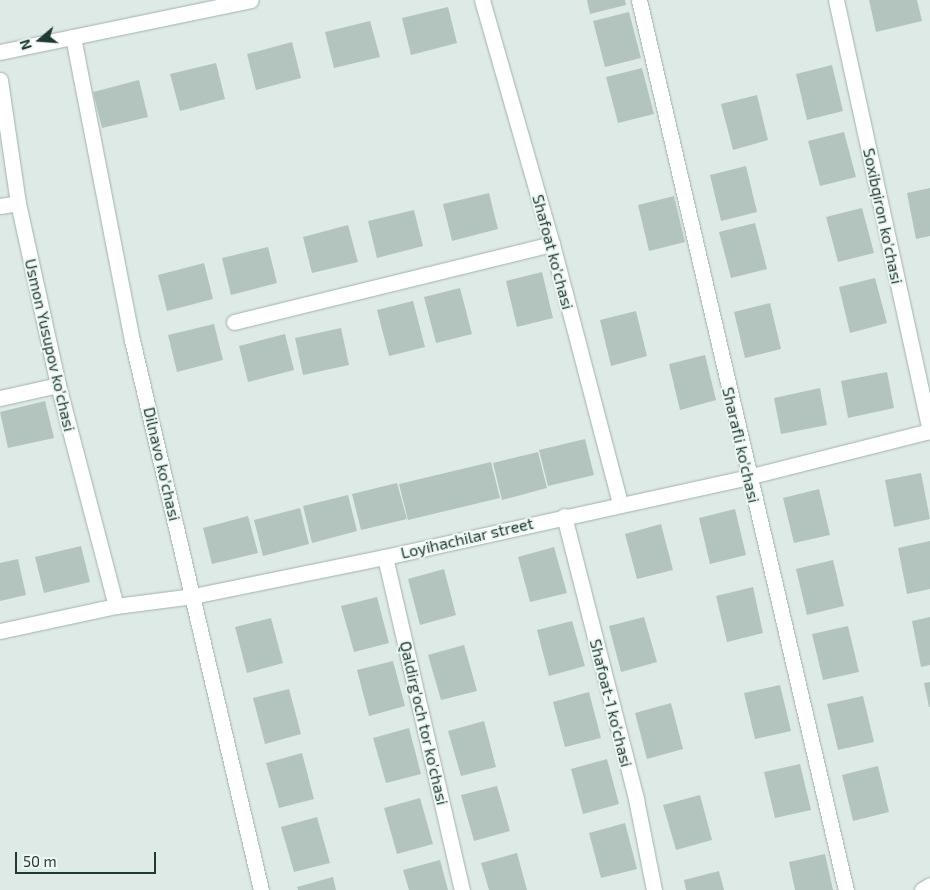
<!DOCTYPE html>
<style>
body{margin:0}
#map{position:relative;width:930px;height:890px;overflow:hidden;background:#deeae6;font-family:"Exo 2",sans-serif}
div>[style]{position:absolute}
.building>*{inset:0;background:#b3c4bf}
.roads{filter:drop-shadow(0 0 1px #a1b1ad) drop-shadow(0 0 1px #a1b1ad)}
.minor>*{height:15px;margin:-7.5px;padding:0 7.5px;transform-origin:7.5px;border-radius:7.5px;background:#fff}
span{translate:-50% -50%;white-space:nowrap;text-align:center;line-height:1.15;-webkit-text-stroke:4px #eef7f3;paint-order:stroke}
.street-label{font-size:16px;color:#1f3935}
.north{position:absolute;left:15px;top:15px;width:50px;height:50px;-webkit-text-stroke:4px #eef7f3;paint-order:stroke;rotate:252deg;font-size:14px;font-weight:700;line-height:20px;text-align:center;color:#1f3935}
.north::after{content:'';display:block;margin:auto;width:18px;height:22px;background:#1f3935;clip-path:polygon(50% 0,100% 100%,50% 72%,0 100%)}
.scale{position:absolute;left:15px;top:852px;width:141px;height:22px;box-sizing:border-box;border:2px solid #1f3935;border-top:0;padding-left:6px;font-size:15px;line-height:18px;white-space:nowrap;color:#1f3935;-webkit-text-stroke:4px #eef7f3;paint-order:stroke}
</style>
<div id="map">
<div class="building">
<div style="clip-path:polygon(587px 0,625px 0,626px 5px,590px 14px)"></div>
<div style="clip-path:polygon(869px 0,917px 0,922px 21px,876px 32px)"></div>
<div style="clip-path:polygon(448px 7px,457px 43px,411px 55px,402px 18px)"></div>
<div style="clip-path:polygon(629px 12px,641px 58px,605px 67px,593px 21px)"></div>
<div style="clip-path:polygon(370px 21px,380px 57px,334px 68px,325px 32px)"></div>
<div style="clip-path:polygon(292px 42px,301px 78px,256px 90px,247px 54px)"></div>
<div style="clip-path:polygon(216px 63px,225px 99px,180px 111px,170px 74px)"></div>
<div style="clip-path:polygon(832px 65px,843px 111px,807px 120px,796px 74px)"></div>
<div style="clip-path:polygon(642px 68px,654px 114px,618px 123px,606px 77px)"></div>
<div style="clip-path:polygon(139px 80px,148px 117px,102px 128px,93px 92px)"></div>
<div style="clip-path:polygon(757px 95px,768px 140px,733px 150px,721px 104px)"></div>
<div style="clip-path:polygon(844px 132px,856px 177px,820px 186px,808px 141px)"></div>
<div style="clip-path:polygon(746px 166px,757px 212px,721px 221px,710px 175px)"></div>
<div style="clip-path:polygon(930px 188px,930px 236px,916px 239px,907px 193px)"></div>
<div style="clip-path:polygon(489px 193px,498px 229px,452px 241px,443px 204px)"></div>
<div style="clip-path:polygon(674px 196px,685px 242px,649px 251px,638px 205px)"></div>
<div style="clip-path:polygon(862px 208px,874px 253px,838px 262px,826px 217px)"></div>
<div style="clip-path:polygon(414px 210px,423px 246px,377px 258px,368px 221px)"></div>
<div style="clip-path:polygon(755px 223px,767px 269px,731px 278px,719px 232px)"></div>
<div style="clip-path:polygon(348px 225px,358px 262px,312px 273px,303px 237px)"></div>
<div style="clip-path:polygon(268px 247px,277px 283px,231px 295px,222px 258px)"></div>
<div style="clip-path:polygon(204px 263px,213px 299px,167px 311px,158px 275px)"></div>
<div style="clip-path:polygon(542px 272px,553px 318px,517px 327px,506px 281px)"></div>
<div style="clip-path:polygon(875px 278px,887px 323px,850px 333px,839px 287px)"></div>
<div style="clip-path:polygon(460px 288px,472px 334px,436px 343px,424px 297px)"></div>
<div style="clip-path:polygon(413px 301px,425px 347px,389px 356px,377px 310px)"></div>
<div style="clip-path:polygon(770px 303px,781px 349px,745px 358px,734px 312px)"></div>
<div style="clip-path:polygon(636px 311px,647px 356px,611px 366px,600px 320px)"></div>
<div style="clip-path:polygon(214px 324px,223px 360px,177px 372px,168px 335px)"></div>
<div style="clip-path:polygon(341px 328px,349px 365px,303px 375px,295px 338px)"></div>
<div style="clip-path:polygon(285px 334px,294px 370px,248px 382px,239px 346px)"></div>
<div style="clip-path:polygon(705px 355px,716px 400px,680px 410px,669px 364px)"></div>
<div style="clip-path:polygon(887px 372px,894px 408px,848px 418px,841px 381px)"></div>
<div style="clip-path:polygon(820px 388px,827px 425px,781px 434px,774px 398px)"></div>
<div style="clip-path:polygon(45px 401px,54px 438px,8px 448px,0 412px)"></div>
<div style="clip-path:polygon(585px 439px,594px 475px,548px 486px,539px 450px)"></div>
<div style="clip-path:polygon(538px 452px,547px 488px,502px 500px,493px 463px)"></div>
<div style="clip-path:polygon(491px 462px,500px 498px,408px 520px,399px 484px)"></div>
<div style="clip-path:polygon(921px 473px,930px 519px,894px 527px,885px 480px)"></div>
<div style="clip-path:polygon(397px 483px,407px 519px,361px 530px,352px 494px)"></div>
<div style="clip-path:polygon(819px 489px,830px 535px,794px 543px,783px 498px)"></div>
<div style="clip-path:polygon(348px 495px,357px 531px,312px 543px,303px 506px)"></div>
<div style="clip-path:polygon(300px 508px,309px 544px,263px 556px,254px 520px)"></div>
<div style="clip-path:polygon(735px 509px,746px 555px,710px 564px,699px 518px)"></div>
<div style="clip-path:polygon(248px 516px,258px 553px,212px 564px,203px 528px)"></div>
<div style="clip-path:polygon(661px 524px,673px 570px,637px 579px,625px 534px)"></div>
<div style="clip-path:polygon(930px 541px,930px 589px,907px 594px,898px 548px)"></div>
<div style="clip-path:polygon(81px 546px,90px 582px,44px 593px,35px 557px)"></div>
<div style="clip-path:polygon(554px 547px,567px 593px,530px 602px,518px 557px)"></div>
<div style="clip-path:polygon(18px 559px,26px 595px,0 601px,0 563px)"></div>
<div style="clip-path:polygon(833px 560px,844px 606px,807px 615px,796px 569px)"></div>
<div style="clip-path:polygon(444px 569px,456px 615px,420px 625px,408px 579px)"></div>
<div style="clip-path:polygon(753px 587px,763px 633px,727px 642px,716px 596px)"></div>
<div style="clip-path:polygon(377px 597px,389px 643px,354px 652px,341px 606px)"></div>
<div style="clip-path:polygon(644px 617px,657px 662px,621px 672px,609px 626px)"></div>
<div style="clip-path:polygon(930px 617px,930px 665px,921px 667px,912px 621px)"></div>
<div style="clip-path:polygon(271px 618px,283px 663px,247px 673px,235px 627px)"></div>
<div style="clip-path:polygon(572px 621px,585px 666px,549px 676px,537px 630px)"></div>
<div style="clip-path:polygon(848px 626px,859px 672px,823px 680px,812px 634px)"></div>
<div style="clip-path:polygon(464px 645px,477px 691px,441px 700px,428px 655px)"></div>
<div style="clip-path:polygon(393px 661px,405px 706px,369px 716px,357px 670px)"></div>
<div style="clip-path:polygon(930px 682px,930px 707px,929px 707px,924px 683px)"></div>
<div style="clip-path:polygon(780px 685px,791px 731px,755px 739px,744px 693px)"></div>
<div style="clip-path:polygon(289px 689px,301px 734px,265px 744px,253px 698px)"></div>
<div style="clip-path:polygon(589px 692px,601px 738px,565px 747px,553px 702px)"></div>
<div style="clip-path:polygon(863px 696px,874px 742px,838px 750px,827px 704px)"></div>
<div style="clip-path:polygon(671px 703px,683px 749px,647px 759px,635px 713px)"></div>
<div style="clip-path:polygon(484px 721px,496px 767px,461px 776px,448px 731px)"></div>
<div style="clip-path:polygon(409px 728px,421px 774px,386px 783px,373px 738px)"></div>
<div style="clip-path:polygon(302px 753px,314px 799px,279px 808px,266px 763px)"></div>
<div style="clip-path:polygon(607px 759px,619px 804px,583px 814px,571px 769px)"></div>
<div style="clip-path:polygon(800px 764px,811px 810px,775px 818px,764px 772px)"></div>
<div style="clip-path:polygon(878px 766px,889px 812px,853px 821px,842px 775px)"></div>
<div style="clip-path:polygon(497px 786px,510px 831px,474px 841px,461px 795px)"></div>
<div style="clip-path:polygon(700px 795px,712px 840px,676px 850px,663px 805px)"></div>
<div style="clip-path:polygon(420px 798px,433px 844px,397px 854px,384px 808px)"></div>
<div style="clip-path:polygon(317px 817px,330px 863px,294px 872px,281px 827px)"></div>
<div style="clip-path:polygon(625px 823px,637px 869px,601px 878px,589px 833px)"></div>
<div style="clip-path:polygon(517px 853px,527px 890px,489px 890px,481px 863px)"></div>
<div style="clip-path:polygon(825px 854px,833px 890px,795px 890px,789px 862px)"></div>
<div style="clip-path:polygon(440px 860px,448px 890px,409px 890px,403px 870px)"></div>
<div style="clip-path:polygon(719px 871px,724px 890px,686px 890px,684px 880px)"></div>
<div style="clip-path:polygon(333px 877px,336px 890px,298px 890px,297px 887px)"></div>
</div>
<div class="roads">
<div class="minor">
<div style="left:482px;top:0;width:254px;rotate:74deg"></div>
<div style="left:552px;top:244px;width:269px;rotate:75.3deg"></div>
<div style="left:639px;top:0;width:914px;rotate:76.91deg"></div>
<div style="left:836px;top:0;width:442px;rotate:77.7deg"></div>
<div style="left:73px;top:37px;width:309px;rotate:79deg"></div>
<div style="left:132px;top:340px;width:565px;rotate:76.8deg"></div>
<div style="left:0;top:52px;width:256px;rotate:-11.7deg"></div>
<div style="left:0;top:80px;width:124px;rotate:81.7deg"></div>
<div style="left:18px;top:203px;width:186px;rotate:77.6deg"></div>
<div style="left:58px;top:385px;width:228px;rotate:75.3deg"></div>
<div style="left:0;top:206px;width:18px;rotate:-9deg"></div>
<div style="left:234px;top:322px;width:327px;rotate:-13.8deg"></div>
<div style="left:0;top:398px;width:59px;rotate:-12.6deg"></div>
<div style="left:564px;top:516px;width:292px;rotate:75.7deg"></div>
<div style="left:636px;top:799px;width:93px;rotate:78.8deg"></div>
<div style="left:385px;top:557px;width:342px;rotate:77deg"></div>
<div style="left:0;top:631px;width:119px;rotate:-12.2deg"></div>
<div style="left:116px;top:606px;width:78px;rotate:-7.4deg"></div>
<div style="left:193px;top:596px;width:196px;rotate:-11.5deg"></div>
<div style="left:385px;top:557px;width:372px;rotate:-12.4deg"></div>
<div style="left:748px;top:477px;width:188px;rotate:-14.2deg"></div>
<div style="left:922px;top:890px;width:9px;rotate:-32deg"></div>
</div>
</div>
<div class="street-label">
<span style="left:883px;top:216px;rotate:78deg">Soxibqiron ko'chasi</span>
<span style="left:553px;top:252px;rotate:75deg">Shafoat ko'chasi</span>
<span style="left:50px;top:345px;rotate:77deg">Usmon Yusupov ko'chasi</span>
<span style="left:741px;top:445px;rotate:77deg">Sharafli ko'chasi</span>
<span style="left:162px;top:464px;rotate:77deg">Dilnavo ko'chasi</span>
<span style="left:467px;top:538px;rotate:-13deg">Loyihachilar street</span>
<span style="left:611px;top:703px;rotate:76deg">Shafoat-1 ko'chasi</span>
<span style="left:424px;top:723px;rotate:77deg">Qaldirg'och tor ko'chasi</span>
</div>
<div class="north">N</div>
<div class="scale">50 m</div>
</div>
